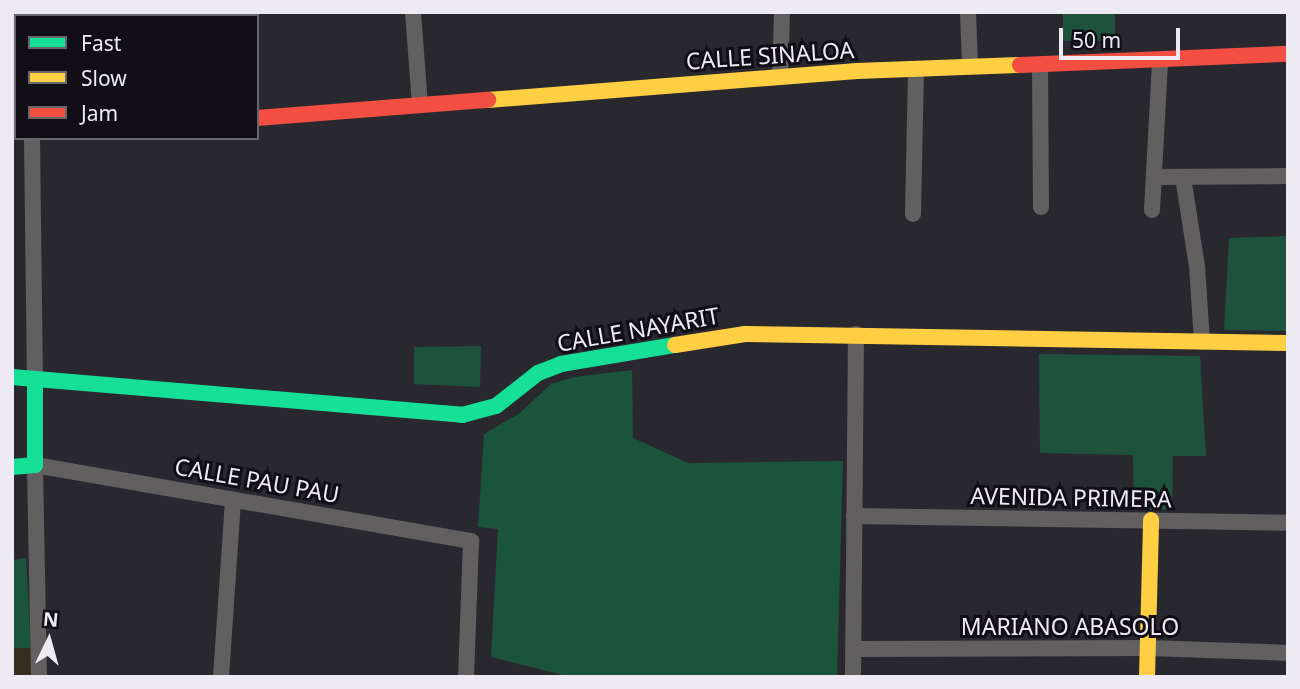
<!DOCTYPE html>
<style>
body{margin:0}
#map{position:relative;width:1300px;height:689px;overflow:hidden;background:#2a282f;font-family:"Noto Sans",sans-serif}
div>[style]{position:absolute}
.industrial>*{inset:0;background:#342e1f}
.green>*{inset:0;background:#1e523d}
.forest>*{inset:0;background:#1b543d}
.street>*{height:16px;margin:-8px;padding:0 8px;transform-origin:8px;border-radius:8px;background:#615f60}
.fast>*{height:16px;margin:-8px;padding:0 8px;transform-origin:8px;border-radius:8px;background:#16e098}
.slow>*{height:16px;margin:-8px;padding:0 8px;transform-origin:8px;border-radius:8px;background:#ffcf43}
.jam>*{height:16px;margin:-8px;padding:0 8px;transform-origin:8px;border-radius:8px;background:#f24e42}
span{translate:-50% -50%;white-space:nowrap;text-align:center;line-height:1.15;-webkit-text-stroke:6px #110f15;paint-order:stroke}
.street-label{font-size:23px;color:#edeaf3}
.frame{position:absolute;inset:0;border:14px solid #edeaf3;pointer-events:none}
.legend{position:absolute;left:14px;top:14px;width:245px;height:126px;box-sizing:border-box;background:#110f15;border:2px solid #69676e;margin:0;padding:9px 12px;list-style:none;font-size:21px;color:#edeaf3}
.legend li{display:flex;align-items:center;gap:14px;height:35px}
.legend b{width:35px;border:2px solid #69676e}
.north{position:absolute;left:14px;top:605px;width:70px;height:70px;-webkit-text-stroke:5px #110f15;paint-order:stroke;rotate:5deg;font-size:19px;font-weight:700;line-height:28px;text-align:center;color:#edeaf3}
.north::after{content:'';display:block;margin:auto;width:24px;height:32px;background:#edeaf3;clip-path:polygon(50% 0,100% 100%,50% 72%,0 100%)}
.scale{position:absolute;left:1059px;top:28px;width:121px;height:32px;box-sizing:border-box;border:4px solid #edeaf3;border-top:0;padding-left:9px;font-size:21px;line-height:24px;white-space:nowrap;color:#edeaf3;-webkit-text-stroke:5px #110f15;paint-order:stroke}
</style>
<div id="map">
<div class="industrial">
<div style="clip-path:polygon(12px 648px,31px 648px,31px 677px,12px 677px)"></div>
</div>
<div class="green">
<div style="clip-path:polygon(1063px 12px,1115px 12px,1115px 41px,1063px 41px)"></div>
<div style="clip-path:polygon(1288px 236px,1288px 331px,1224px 330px,1229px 238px)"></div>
<div style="clip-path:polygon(481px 346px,480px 387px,414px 384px,414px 347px)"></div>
<div style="clip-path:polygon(1039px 354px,1200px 356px,1206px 456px,1173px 456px,1172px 510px,1134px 509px,1133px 455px,1040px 453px)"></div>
</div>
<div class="forest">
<div style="clip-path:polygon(632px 370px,633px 438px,688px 463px,843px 461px,837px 677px,570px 677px,491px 657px,498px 529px,478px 527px,484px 434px,520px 413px,551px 384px,574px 377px)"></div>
<div style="clip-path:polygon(26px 558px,31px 648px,12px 648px,12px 560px)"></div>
</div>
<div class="street">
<div style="left:25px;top:12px;width:4px;rotate:90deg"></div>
<div style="left:413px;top:12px;width:93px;rotate:85.7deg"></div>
<div style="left:968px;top:12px;width:54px;rotate:87.9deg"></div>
<div style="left:66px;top:16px;width:50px;rotate:-4.6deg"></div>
<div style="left:1040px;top:65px;width:142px;rotate:89.6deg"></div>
<div style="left:780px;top:77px;width:65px;rotate:-88.2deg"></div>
<div style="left:32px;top:138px;width:243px;rotate:89.3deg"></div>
<div style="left:1155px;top:177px;width:133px;rotate:-0.4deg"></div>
<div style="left:1183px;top:177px;width:90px;rotate:81.1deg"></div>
<div style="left:1197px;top:266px;width:76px;rotate:86.2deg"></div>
<div style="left:1152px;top:210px;width:150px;rotate:-86.9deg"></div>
<div style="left:913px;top:214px;width:145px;rotate:-88.8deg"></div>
<div style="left:854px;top:516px;width:434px;rotate:0.9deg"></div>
<div style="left:853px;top:649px;width:295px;rotate:-0.2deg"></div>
<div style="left:1148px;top:648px;width:140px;rotate:2deg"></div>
<div style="left:39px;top:677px;width:212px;rotate:-91.1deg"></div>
<div style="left:35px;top:465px;width:443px;rotate:9.9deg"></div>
<div style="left:471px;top:541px;width:136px;rotate:92.1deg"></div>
<div style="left:221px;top:677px;width:178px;rotate:-86.1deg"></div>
<div style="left:853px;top:677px;width:343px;rotate:-89.5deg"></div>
</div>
<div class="fast">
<div style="left:12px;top:377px;width:452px;rotate:4.8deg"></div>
<div style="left:462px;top:415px;width:35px;rotate:-15deg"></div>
<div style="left:496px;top:406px;width:53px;rotate:-38.2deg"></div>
<div style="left:538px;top:373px;width:25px;rotate:-21deg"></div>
<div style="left:561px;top:364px;width:116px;rotate:-9.5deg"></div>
<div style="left:12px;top:467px;width:23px;rotate:-5deg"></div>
<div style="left:35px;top:465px;width:84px;rotate:-90deg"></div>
</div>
<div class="slow">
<div style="left:488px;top:100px;width:370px;rotate:-4.5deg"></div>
<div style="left:857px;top:71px;width:163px;rotate:-2.1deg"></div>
<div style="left:675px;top:345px;width:71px;rotate:-8.9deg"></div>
<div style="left:745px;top:334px;width:543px;rotate:0.95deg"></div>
<div style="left:1147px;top:677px;width:157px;rotate:-88.5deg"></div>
</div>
<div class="jam">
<div style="left:1020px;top:65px;width:268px;rotate:-2.4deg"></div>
<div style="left:257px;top:118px;width:232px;rotate:-4.5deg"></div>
</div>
<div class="street-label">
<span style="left:770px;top:55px;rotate:-4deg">CALLE SINALOA</span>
<span style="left:638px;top:329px;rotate:-10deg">CALLE NAYARIT</span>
<span style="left:257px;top:480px;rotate:10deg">CALLE PAU PAU</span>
<span style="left:1071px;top:497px;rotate:1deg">AVENIDA PRIMERA</span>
<span style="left:1070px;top:626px">MARIANO ABASOLO</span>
</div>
<div class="frame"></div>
<ul class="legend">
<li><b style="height:9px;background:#16e098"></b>Fast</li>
<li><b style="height:9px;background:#ffcf43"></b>Slow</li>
<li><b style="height:9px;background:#f24e42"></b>Jam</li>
</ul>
<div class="north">N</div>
<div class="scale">50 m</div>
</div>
